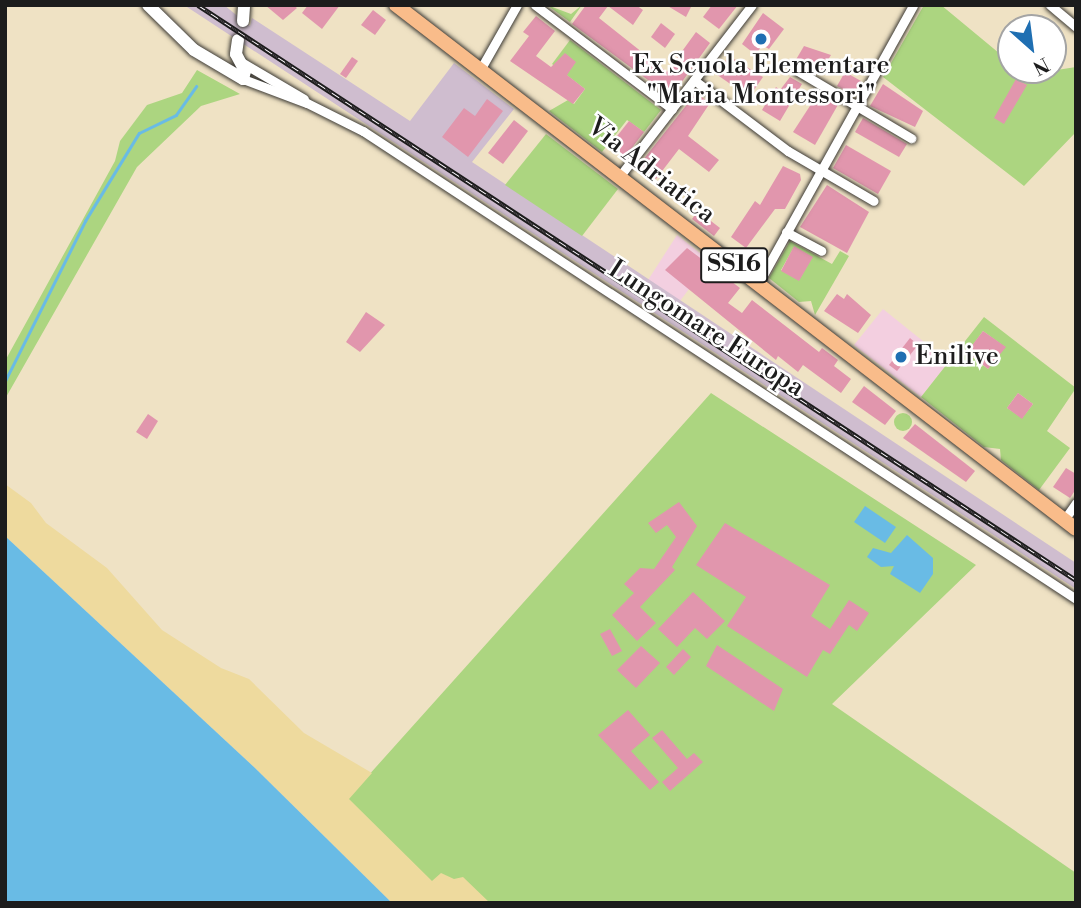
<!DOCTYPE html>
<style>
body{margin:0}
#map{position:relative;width:1081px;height:908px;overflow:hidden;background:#efe2c4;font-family:"Libre Bodoni",serif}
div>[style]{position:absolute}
.built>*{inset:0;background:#f3cfe0}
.industrial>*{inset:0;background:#cfbdcf}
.green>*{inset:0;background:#acd580}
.round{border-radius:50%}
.sand>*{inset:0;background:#eeda9e}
.water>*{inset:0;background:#69bbe5}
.stream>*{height:2.5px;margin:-1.25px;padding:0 1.25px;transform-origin:1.25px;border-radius:1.25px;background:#69bbe5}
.building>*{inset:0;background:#e196ad}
.roads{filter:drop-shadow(0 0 2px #3c3a35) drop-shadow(0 0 2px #3c3a35)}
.minor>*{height:9px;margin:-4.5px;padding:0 4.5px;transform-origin:4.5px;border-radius:4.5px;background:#fff}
.tertiary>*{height:12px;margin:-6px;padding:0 6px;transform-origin:6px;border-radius:6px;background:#fff}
.primary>*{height:14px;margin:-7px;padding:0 7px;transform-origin:7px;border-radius:7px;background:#f9bc8a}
.rail>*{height:5px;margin-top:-2.5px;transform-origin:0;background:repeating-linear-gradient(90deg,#fff 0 8px,#1c1c1c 0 16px);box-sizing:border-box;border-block:2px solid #1c1c1c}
.dots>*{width:19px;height:19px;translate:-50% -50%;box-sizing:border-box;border:4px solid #fff;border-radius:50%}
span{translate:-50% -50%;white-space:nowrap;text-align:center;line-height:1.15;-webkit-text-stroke:5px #fff;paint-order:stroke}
.shield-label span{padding:2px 5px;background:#fff;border:2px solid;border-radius:5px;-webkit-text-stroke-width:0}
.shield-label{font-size:24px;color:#1c1c1c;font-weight:700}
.poi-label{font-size:26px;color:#1c1c1c}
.left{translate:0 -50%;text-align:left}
.street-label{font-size:26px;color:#1c1c1c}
.frame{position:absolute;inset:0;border:7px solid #1c1c1c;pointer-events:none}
.north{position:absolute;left:997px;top:14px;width:70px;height:70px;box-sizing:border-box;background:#fff;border:2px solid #a4a4a4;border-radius:50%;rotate:152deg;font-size:19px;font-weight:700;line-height:28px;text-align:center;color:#1c1c1c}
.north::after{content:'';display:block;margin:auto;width:24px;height:32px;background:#1f6fb2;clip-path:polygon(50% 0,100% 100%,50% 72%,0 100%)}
</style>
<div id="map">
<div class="built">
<div style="clip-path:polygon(677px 235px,710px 261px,680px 301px,648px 280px)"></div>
<div style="clip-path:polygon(883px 309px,949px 362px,921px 397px,854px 345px)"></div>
</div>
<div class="industrial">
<div style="clip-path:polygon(184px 5px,224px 5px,250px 26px,252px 18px,410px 121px,454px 63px,514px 109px,472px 162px,1076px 563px,1076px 589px)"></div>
</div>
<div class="green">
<div style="clip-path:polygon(547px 5px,571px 14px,582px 5px,570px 22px)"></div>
<div style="clip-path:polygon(924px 5px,941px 5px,1011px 63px,1011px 70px,1025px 75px,1076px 67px,1076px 132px,1024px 186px,883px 77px)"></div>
<div style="clip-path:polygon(570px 40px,661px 110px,644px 132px,627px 120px,602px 152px,549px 111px,568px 100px,574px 104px,585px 89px,552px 64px)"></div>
<div style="clip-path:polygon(197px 70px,240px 94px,201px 106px,137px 167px,5px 399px,5px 361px,115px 161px,120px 141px,147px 105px,182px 93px)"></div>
<div style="clip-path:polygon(546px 134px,618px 189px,582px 236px,505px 185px)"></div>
<div style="clip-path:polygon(evenodd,790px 241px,832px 264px,840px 251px,849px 256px,815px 315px,811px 301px,799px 302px,769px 278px,790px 241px,794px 247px,812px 257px,799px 280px,781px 270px,794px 247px)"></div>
<div style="clip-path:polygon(evenodd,984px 317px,1076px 388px,1047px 431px,1070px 448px,1039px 490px,1001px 460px,1000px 449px,984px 447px,921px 397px,984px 317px,983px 331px,1005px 347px,988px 369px,967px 353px,983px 331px,984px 317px,1018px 393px,1033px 404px,1022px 418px,1007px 408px,1018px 393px)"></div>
<div style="clip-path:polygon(711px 393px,976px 565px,832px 704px,1076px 873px,1076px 903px,422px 903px,333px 815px)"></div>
<div class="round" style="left:894px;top:413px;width:18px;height:18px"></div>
</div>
<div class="sand">
<div style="clip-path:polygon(5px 484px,31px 503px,46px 523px,107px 568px,162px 630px,221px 668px,249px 679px,304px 733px,372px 773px,349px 799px,432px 881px,441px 873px,454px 879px,463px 877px,490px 903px,392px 903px,255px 768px,5px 536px)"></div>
</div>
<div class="water">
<div style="clip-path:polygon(865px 506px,896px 527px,885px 543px,854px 522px)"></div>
<div style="clip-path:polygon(907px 535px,933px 558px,933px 574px,920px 593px,890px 574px,894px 566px,881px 567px,867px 557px,873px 548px,891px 553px)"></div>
<div style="clip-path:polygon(5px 536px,255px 768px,392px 903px,5px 903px)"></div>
</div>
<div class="stream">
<div style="left:5px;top:381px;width:179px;rotate:-63.4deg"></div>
<div style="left:85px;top:221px;width:103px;rotate:-58.5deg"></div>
<div style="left:139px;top:133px;width:41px;rotate:-25.9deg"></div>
<div style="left:176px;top:115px;width:35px;rotate:-55deg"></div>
</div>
<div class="building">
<div style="clip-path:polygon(265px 5px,293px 5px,297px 8px,283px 20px)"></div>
<div style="clip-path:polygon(308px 5px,340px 5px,322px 29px,302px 13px)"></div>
<div style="clip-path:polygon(586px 5px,636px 5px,643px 10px,633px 25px,608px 6px,599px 18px,667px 72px,696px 32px,710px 43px,671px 97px,572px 24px)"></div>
<div style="clip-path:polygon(666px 5px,692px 5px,686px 17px)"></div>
<div style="clip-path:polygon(712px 5px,738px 5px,719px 29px,703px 17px)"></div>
<div style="clip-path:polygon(373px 10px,386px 20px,375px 35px,361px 25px)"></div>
<div style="clip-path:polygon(763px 13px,784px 29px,769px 49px,762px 45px,756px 55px,742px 44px)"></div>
<div style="clip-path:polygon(536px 16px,555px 31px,536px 56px,551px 67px,565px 53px,576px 62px,567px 75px,585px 89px,573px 104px,510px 61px,529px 36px,523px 32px)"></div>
<div style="clip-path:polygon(661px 23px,675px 34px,665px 48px,651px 37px)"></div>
<div style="clip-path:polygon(804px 46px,831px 55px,820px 73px,794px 63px)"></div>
<div style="clip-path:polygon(729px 56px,763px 77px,749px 97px,716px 74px)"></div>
<div style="clip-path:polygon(352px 57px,358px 61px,346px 78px,340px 74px)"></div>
<div style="clip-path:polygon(845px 72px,861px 81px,853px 95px,837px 86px)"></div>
<div style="clip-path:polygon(790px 77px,802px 84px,780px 121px,762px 110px,776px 87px,780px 90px)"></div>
<div style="clip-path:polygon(1016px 79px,1027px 85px,1004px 124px,994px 118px)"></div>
<div style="clip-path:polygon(883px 84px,923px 111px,915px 127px,870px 106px)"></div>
<div style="clip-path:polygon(819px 92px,839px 103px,815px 145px,793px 132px)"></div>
<div style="clip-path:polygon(696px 93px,710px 103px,688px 136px,719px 160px,709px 172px,679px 149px,656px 179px,639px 165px)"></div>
<div style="clip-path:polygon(487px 99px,503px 111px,468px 157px,442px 137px,464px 108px,475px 116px)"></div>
<div style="clip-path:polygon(863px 118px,907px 144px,899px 157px,855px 132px)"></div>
<div style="clip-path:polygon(514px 120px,528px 131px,503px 164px,488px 153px)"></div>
<div style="clip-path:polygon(629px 121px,644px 132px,625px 157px,610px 145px)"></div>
<div style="clip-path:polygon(846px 145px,891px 171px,878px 194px,833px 168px)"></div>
<div style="clip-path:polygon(783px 166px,800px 174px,801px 180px,785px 209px,775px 209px,746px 248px,731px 237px,755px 201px,760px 205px)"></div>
<div style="clip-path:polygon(827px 185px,869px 212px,847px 253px,800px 227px)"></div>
<div style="clip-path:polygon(698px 211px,720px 228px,714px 236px,692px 219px)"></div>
<div style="clip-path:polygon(794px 246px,813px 257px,799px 281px,781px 271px)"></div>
<div style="clip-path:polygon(687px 248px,740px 288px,728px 303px,742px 313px,752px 300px,819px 352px,822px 348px,838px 360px,834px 366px,851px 379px,841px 393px,803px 365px,798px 372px,778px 356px,776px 360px,665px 270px)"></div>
<div style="clip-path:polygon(837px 294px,844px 299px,847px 294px,871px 315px,858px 333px,824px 311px)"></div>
<div style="clip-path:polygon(366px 312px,385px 325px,360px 352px,346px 342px)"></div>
<div style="clip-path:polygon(983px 331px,1006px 347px,988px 369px,967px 352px)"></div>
<div style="clip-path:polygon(910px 338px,918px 345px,897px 371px,889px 365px)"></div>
<div style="clip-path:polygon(864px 386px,896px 411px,885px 425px,852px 402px)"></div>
<div style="clip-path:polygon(1018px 393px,1033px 404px,1022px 419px,1007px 408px)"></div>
<div style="clip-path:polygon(148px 414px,158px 421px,147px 439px,136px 432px)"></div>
<div style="clip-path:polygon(915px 424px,975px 471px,966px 482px,903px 438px)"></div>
<div style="clip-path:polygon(1066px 468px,1076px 474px,1076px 489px,1070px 498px,1053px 487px)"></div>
<div style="clip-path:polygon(679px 502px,697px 526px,672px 567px,675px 570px,640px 607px,656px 623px,637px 641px,612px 615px,634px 593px,624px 584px,640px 568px,654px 569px,676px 537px,667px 525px,656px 533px,648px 523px)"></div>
<div style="clip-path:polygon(725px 523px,830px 585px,811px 616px,830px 629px,849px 600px,869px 613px,857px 631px,849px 625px,830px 654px,823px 650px,807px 677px,727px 626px,746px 597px,696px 565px)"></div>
<div style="clip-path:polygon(693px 592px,725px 621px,707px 639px,695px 628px,677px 647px,658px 629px)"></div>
<div style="clip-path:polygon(610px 629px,622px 651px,612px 656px,600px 634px)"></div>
<div style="clip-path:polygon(717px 645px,783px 689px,774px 711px,706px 666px)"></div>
<div style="clip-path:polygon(641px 646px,660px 663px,636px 688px,617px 670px)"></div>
<div style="clip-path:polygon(683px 649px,691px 657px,674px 675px,666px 667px)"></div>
<div style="clip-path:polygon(628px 710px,650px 735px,631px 751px,659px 782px,650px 790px,598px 735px)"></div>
<div style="clip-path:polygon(662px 730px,687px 759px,694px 753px,703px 762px,670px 791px,662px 782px,678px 768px,652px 738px)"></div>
</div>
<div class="roads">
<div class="minor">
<div style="left:535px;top:5px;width:172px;rotate:37.2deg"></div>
<div style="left:1050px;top:5px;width:34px;rotate:40deg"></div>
<div style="left:241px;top:62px;width:73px;rotate:30.4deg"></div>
<div style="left:480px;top:70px;width:75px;rotate:-60.4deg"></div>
<div style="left:796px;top:70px;width:134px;rotate:30.6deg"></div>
<div style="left:243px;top:79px;width:68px;rotate:20.6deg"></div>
<div style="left:307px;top:103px;width:63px;rotate:26.6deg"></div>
<div style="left:363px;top:131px;width:853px;rotate:33.28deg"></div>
<div style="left:694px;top:80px;width:118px;rotate:37.1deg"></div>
<div style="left:788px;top:151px;width:99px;rotate:30.2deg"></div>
<div style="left:619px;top:177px;width:217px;rotate:-52.3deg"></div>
<div style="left:786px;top:232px;width:40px;rotate:28deg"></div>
<div style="left:758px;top:284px;width:319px;rotate:-60.9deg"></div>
<div style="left:1064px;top:520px;width:21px;rotate:-55deg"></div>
</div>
<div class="tertiary">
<div style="left:148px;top:5px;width:64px;rotate:44.4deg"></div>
<div style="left:194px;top:50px;width:57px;rotate:30.6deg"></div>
<div style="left:243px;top:79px;width:8px;rotate:-76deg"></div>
<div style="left:245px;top:71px;width:19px;rotate:-118deg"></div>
<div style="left:236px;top:54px;width:14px;rotate:-82deg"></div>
<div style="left:243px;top:21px;width:16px;rotate:-86deg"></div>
</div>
<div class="primary">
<div style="left:396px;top:5px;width:858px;rotate:37.62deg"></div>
</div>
</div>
<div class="rail">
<div style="left:198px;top:5px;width:1050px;rotate:33.22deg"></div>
</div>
<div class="dots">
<div style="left:761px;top:39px;background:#1f6fb2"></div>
<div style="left:901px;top:357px;background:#1f6fb2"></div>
</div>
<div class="shield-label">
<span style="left:734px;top:265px">SS16</span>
</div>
<div class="poi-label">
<span style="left:761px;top:81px">Ex Scuola Elementare<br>"Maria Montessori"</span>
<span class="left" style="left:915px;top:357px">Enilive</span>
</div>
<div class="street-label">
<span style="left:651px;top:171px;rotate:38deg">Via Adriatica</span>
<span style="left:706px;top:329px;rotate:33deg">Lungomare Europa</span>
</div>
<div class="frame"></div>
<div class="north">N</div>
</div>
